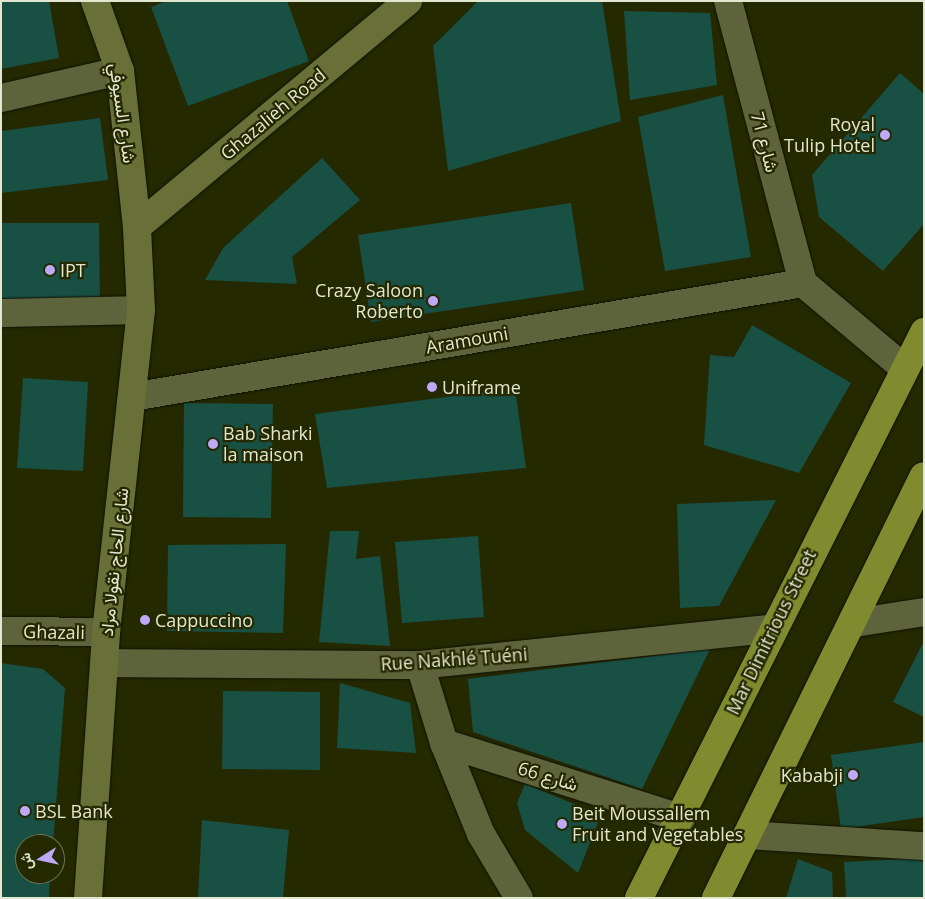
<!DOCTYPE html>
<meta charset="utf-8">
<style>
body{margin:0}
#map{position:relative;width:925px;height:899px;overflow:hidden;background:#252900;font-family:"Open Sans",Vazirmatn,sans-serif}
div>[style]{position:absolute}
.building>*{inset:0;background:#195044}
.roads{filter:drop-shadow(0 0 1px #0f1100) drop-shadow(0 0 1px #0f1100)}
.street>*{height:28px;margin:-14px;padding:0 14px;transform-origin:14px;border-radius:14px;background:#5d633a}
.secondary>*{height:28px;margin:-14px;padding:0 14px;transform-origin:14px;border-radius:14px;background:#686f37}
.highway>*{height:28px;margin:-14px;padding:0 14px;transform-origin:14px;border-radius:14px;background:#808b2f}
.dots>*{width:14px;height:14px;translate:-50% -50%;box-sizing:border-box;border:2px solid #252900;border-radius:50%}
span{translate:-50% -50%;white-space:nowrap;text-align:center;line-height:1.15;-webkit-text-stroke:4.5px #252900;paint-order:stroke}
.street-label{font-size:18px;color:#e2e7d0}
.poi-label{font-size:18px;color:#e2e7d0}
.right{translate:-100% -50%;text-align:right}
.left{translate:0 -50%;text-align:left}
.frame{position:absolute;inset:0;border:2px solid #e2e7d0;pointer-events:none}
.north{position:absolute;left:15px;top:834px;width:50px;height:50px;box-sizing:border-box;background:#252900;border:1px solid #717553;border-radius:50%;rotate:260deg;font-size:14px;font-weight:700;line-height:20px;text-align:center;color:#e2e7d0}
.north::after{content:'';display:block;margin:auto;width:18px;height:22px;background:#bda9f5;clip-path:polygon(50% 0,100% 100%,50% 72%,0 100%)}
</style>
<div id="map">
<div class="building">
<div style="clip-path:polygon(1px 1px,49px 1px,59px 58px,1px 69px)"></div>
<div style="clip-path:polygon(167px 1px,287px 1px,309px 61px,188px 106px,151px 7px)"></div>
<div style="clip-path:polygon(478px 1px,602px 1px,621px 121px,448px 171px,433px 46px)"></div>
<div style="clip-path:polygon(624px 11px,710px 13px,717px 85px,630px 100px)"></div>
<div style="clip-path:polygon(900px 73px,924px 94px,924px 224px,883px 271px,819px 217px,812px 175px)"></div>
<div style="clip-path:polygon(723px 95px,751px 257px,665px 271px,638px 117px)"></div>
<div style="clip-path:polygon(100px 118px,108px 180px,1px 193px,1px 131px)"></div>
<div style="clip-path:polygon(322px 158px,360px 200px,292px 257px,297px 284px,205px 280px,223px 248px)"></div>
<div style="clip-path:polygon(571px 203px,584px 290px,371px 322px,358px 235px)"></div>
<div style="clip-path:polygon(1px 223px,99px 223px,100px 306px,1px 307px)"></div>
<div style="clip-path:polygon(752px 325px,851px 383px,799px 473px,704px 445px,710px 355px,734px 357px)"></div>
<div style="clip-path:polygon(23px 378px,88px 382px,83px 471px,17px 468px)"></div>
<div style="clip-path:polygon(515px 388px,526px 468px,327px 488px,315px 414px)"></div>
<div style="clip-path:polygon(184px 403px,273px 404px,271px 518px,183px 517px)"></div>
<div style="clip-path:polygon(776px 500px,719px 606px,680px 608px,677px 504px)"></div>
<div style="clip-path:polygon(330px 531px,359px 531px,356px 559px,380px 556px,390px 646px,319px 642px)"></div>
<div style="clip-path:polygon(478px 536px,484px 617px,402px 623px,395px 542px)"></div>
<div style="clip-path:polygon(286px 544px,283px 633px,167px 631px,168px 545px)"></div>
<div style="clip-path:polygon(924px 641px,924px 717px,893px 702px)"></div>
<div style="clip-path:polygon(710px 649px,642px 789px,473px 732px,468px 679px)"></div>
<div style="clip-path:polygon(1px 663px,43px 669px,65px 688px,53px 844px,25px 844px,25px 874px,50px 874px,49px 898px,1px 898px)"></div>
<div style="clip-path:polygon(340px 683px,410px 703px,416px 753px,337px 748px)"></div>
<div style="clip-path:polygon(223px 691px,320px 692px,320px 770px,222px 769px)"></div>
<div style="clip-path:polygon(924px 742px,924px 817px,841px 829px,831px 755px)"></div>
<div style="clip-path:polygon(525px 784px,601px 815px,578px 873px,525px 830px,517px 803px)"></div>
<div style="clip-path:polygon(202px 820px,289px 830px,283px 898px,198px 898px)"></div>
<div style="clip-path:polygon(924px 858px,924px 898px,846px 898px,844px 862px)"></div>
<div style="clip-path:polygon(798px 859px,832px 872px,833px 898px,786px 898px)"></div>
</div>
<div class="roads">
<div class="street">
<div style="left:728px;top:1px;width:292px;rotate:75.1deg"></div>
<div style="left:1px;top:98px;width:122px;rotate:-12.8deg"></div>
<div style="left:803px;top:283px;width:132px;rotate:40.1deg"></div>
<div style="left:1px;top:313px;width:140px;rotate:-1.2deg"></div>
<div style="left:132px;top:397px;width:681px;rotate:-9.64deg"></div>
<div style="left:854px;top:623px;width:71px;rotate:-8.9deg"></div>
<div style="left:1px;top:631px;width:105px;rotate:0.5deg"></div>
<div style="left:105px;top:663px;width:315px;rotate:0.4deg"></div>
<div style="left:420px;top:665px;width:353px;rotate:-5.9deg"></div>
<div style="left:420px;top:665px;width:82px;rotate:72.9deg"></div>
<div style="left:444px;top:743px;width:98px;rotate:67.9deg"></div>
<div style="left:481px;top:834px;width:74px;rotate:59.3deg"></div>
<div style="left:444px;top:743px;width:249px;rotate:17.6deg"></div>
<div style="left:747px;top:835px;width:177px;rotate:3.6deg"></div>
</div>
<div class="secondary">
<div style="left:137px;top:227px;width:353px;rotate:-39.8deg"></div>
<div style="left:88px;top:898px;width:267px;rotate:-86.1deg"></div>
<div style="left:106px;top:632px;width:324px;rotate:-83.8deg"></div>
<div style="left:141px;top:310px;width:83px;rotate:-92.8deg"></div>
<div style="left:137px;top:227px;width:157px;rotate:-96.2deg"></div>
<div style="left:120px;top:71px;width:74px;rotate:-109.7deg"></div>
</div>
<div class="highway">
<div style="left:639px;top:898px;width:634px;rotate:-63.27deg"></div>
<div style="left:716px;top:898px;width:470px;rotate:-63.8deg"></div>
</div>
</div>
<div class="dots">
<div style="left:885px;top:135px;background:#bda9f5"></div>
<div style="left:50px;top:270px;background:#bda9f5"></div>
<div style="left:433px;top:301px;background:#bda9f5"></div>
<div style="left:432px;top:387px;background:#bda9f5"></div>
<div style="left:213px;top:444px;background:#bda9f5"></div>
<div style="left:145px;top:620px;background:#bda9f5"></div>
<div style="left:853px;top:775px;background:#bda9f5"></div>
<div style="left:25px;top:811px;background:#bda9f5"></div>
<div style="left:562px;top:824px;background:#bda9f5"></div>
</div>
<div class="street-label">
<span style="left:123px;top:113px;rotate:82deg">شارع السيوفي</span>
<span style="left:273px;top:114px;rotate:-40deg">Ghazalieh Road</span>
<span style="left:765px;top:142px;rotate:75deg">شارع 71</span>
<span style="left:467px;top:340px;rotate:-10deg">Aramouni</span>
<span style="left:114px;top:562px;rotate:-84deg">شارع الحاج نقولا مراد</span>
<span style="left:54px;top:632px;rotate:1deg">Ghazali</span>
<span style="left:771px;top:632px;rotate:-64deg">Mar Dimitrious Street</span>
<span style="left:454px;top:659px;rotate:-4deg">Rue Nakhlé Tuéni</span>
<span style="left:548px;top:776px;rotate:17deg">شارع 66</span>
</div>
<div class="poi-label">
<span class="right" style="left:875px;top:135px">Royal<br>Tulip Hotel</span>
<span class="left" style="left:60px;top:270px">IPT</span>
<span class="right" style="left:423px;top:301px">Crazy Saloon<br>Roberto</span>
<span class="left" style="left:442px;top:387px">Uniframe</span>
<span class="left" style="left:223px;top:444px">Bab Sharki<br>la maison</span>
<span class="left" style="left:155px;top:620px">Cappuccino</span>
<span class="right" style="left:843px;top:775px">Kababji</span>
<span class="left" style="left:35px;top:811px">BSL Bank</span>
<span class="left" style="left:572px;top:824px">Beit Moussallem<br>Fruit and Vegetables</span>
</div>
<div class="frame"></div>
<div class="north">ش</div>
</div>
